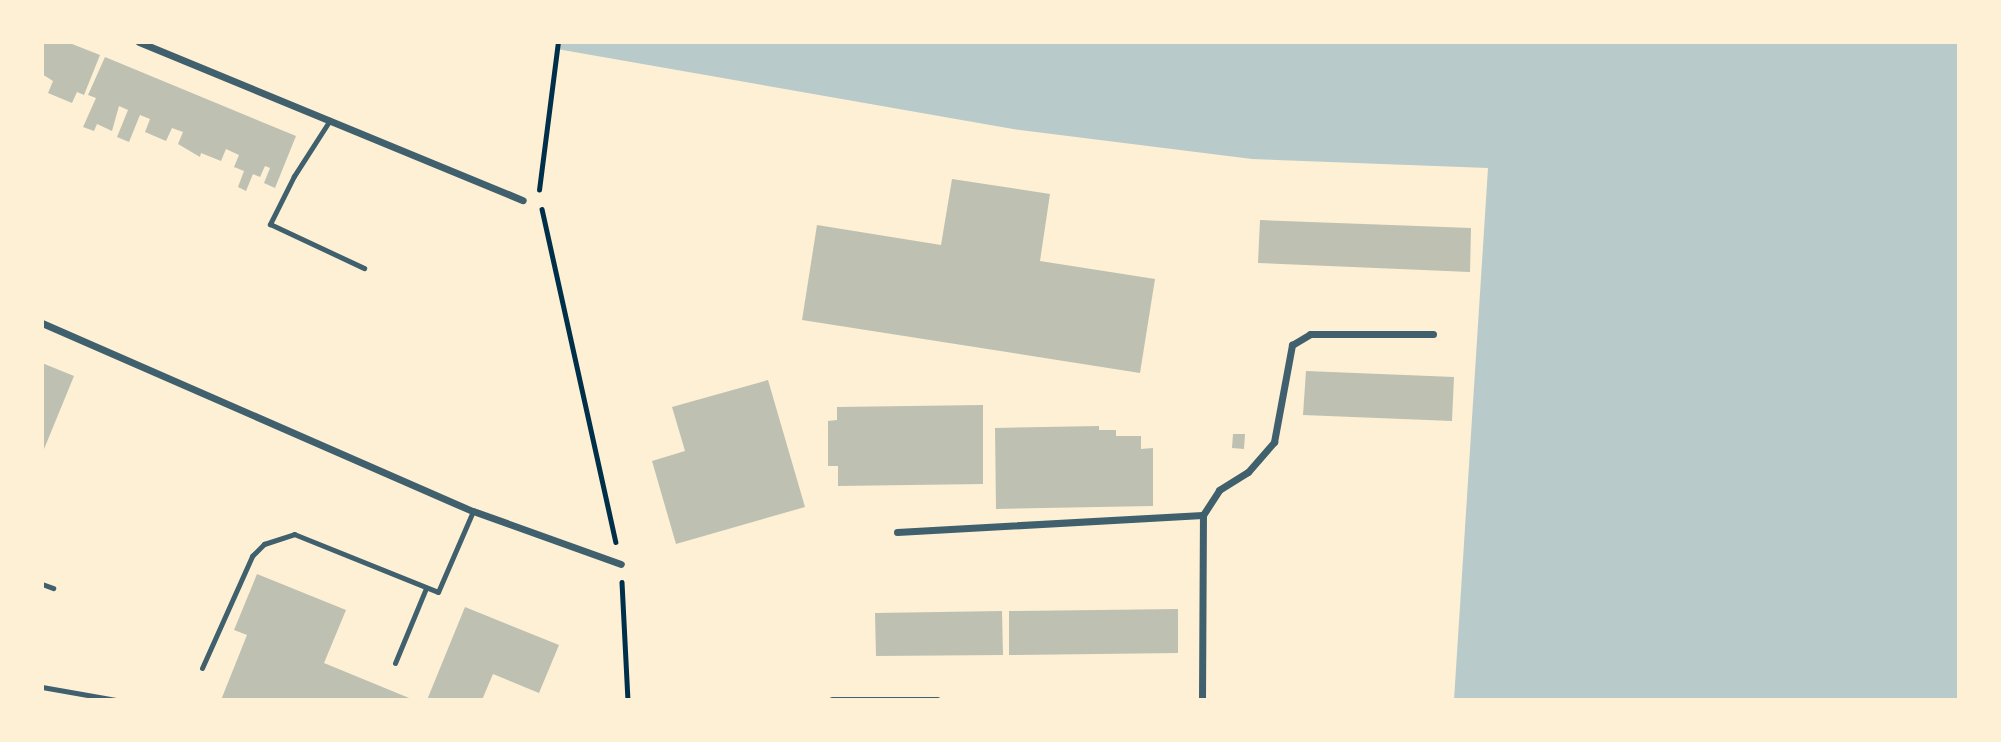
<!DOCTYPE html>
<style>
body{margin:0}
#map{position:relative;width:2001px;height:742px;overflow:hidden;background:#fdf0d5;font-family:Roboto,sans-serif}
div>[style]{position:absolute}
.green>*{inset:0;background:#b9caca}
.building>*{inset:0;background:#bec0b2}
.path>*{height:4.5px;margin:-2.25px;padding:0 2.25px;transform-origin:2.25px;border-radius:2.25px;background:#003049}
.service>*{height:5px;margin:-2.5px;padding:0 2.5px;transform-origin:2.5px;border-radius:2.5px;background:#3f606c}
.minor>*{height:7px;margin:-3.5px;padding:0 3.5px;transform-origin:3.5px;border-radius:3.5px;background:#3f606c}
span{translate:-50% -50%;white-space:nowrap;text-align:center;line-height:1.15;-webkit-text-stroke:7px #fdf0d5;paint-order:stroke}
.frame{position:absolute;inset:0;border:44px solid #fdf0d5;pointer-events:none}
</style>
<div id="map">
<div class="green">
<div style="clip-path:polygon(558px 42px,1959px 42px,1959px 700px,1454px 700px,1488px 168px,1252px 159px,1013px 129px,557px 49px)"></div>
</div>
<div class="building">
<div style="clip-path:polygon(42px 42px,67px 42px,100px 55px,84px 95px,77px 92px,72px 103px,48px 93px,53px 81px,42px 74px)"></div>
<div style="clip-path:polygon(105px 57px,296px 136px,275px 188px,264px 183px,270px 168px,265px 166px,260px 177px,253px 174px,246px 191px,238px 187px,244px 171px,234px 167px,239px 155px,226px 149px,221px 161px,201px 153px,200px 157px,178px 144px,183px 132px,172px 128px,166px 141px,145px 132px,150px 119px,140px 115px,129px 142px,117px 137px,128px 110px,119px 106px,112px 131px,97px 124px,94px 131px,83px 127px,96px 98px,88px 95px)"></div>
<div style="clip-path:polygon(952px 179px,1050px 194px,1040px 261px,1155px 279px,1140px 373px,802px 320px,817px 225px,941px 245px)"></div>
<div style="clip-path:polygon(1260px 220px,1471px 228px,1470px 272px,1258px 263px)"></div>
<div style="clip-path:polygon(42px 363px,74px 376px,42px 454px)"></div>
<div style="clip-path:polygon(1306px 371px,1454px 377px,1452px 421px,1303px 415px)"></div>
<div style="clip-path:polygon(768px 380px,805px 507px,676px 544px,652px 461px,685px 451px,672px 407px)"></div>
<div style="clip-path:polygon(983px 405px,983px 484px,838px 486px,838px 466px,828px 466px,828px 421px,837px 420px,837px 407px)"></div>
<div style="clip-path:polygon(1099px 426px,1099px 430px,1116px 430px,1116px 436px,1141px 436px,1141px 449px,1153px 448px,1153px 506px,996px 509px,995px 428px)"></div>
<div style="clip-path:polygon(1233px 434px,1245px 434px,1244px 449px,1232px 448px)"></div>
<div style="clip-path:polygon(257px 574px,346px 610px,324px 663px,414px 700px,221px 700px,247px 635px,234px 630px)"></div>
<div style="clip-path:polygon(465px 607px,559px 645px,539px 693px,493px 674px,482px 700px,427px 700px)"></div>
<div style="clip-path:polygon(1178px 609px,1178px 653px,1009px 655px,1009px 611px)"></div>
<div style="clip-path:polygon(1002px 611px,1003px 655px,876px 656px,875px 613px)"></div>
</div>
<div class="path">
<div style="left:539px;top:190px;width:149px;rotate:-82.7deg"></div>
<div style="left:542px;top:209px;width:341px;rotate:77.5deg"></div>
<div style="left:622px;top:582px;width:118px;rotate:87.1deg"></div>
</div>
<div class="service">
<div style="left:330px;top:120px;width:67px;rotate:122.7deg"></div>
<div style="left:294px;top:176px;width:54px;rotate:116.6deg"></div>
<div style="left:270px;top:224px;width:104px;rotate:25.1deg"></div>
<div style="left:42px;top:584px;width:12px;rotate:20deg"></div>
<div style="left:395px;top:663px;width:81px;rotate:-67.5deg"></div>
<div style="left:202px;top:668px;width:123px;rotate:-65.9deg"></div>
<div style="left:252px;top:556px;width:17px;rotate:-45deg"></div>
<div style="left:264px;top:544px;width:32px;rotate:-18deg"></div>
<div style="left:294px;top:534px;width:155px;rotate:21.9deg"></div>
<div style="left:438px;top:592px;width:88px;rotate:-66.6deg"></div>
<div style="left:42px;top:687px;width:75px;rotate:10deg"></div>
</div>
<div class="minor">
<div style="left:139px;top:42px;width:415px;rotate:22.4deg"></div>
<div style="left:42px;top:323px;width:470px;rotate:23.6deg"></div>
<div style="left:473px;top:511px;width:157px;rotate:19.7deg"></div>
<div style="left:897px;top:532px;width:306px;rotate:-3.2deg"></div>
<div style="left:832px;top:700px;width:105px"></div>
<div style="left:1202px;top:700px;width:185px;rotate:-89.7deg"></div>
<div style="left:1203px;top:515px;width:30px;rotate:-57deg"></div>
<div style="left:1219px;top:490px;width:34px;rotate:-32deg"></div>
<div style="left:1248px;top:472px;width:40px;rotate:-49deg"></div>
<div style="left:1274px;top:442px;width:99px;rotate:-79.5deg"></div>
<div style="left:1292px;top:345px;width:21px;rotate:-31deg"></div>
<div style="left:1310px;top:334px;width:123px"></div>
</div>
<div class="frame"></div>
</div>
